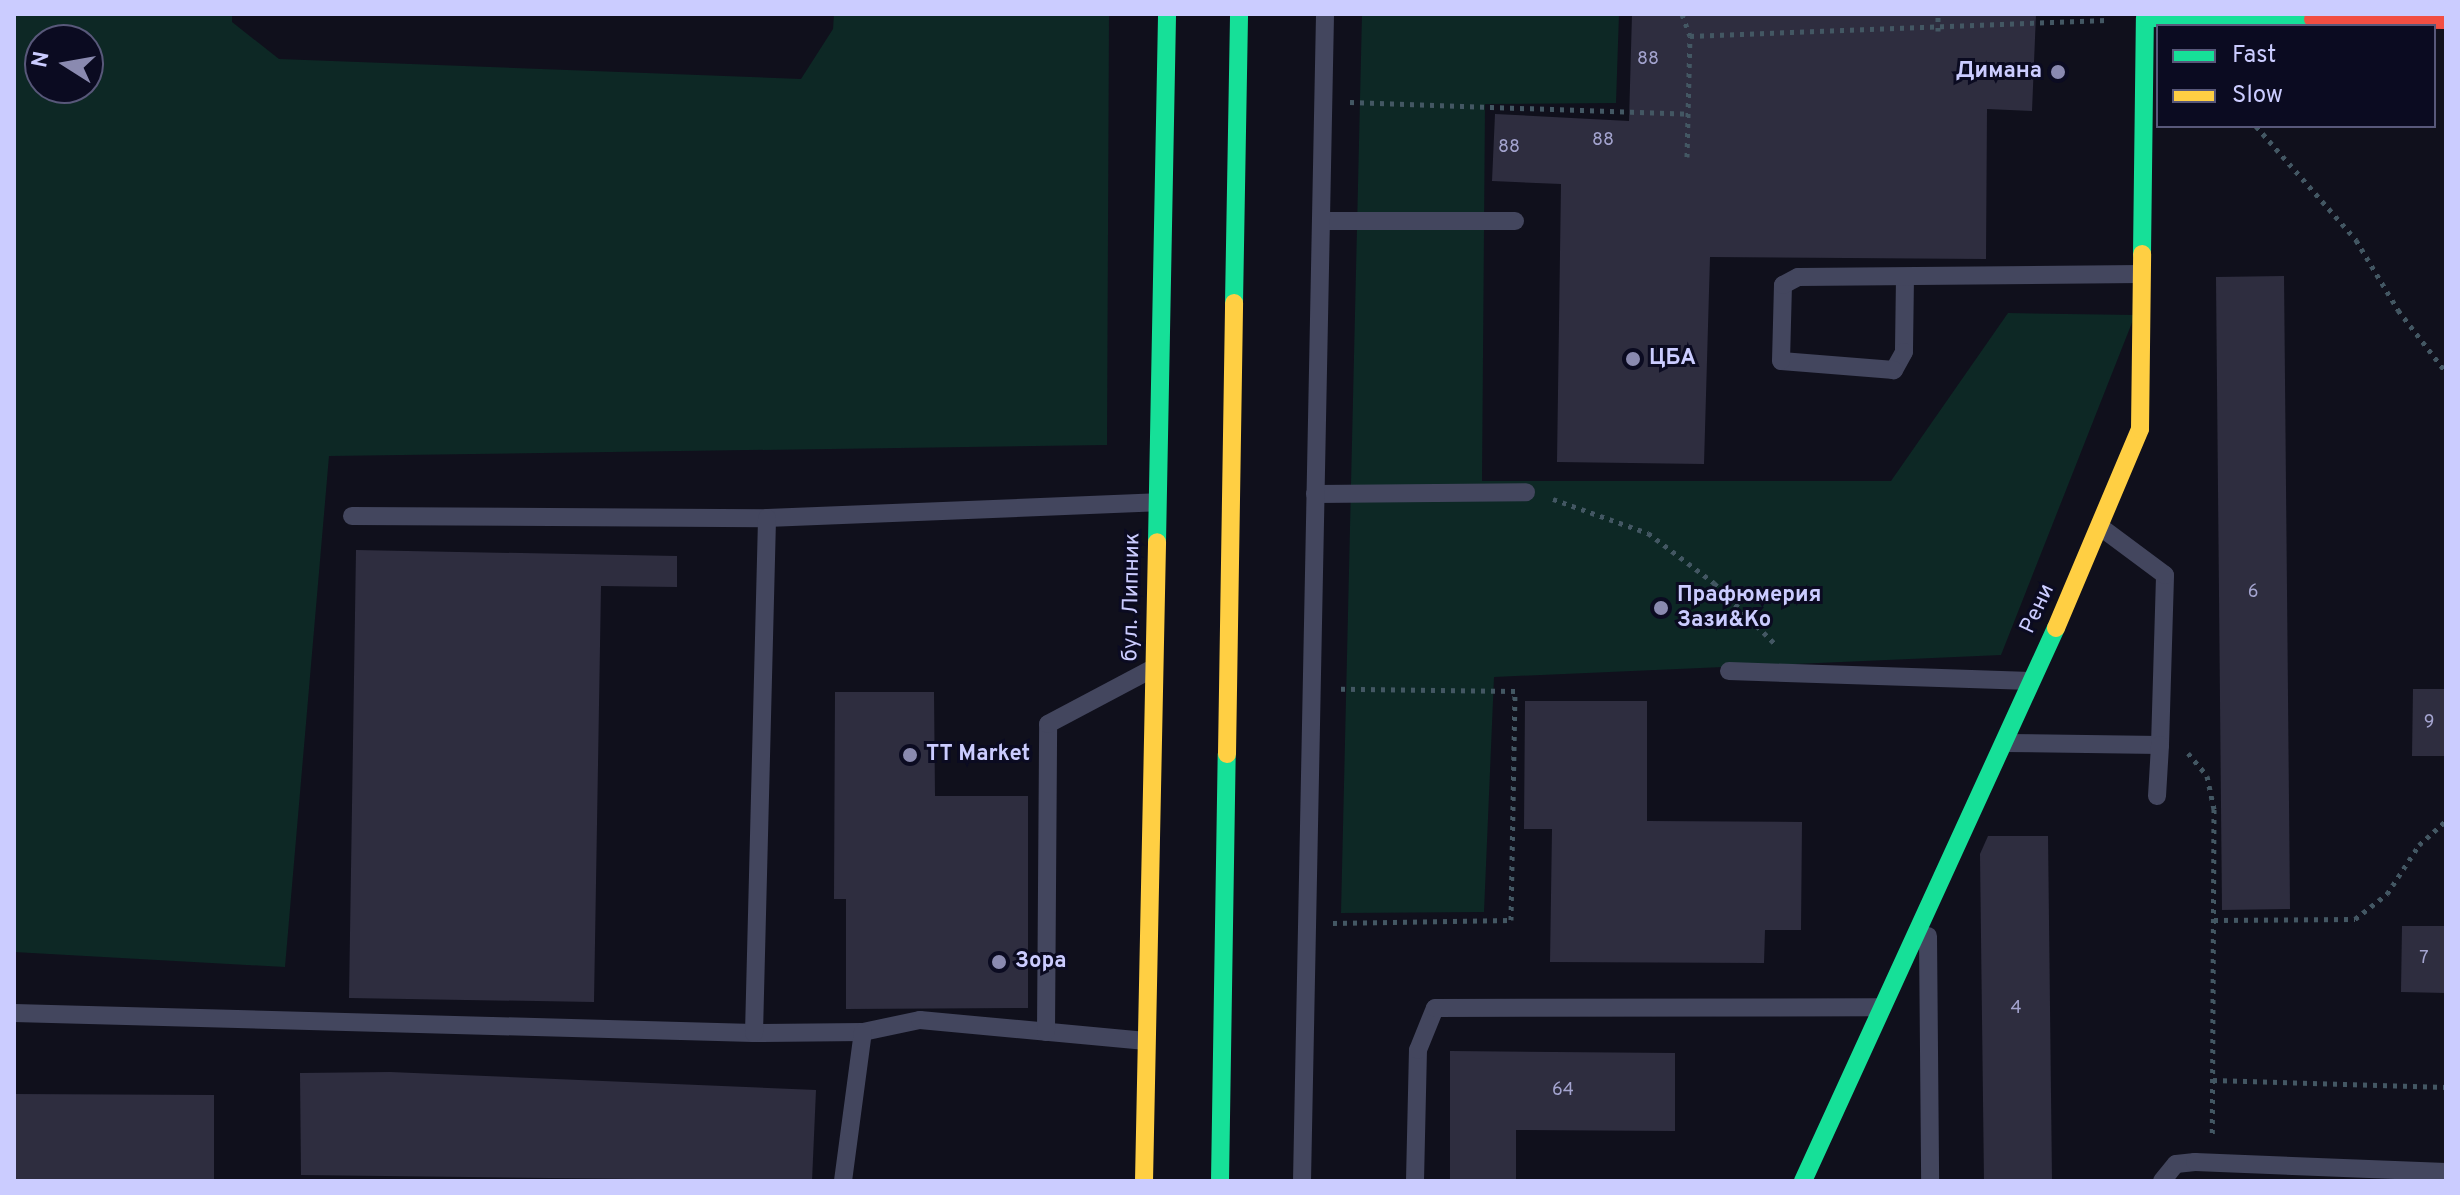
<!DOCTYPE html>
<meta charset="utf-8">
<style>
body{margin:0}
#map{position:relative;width:2460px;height:1195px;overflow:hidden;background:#10101c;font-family:Overpass,sans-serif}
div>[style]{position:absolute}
.green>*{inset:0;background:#0d2825}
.building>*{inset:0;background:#2e2d3f}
.path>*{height:5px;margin-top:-2.5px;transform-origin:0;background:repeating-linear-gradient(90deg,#435763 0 4px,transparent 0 10px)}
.lane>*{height:18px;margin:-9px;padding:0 9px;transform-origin:9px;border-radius:9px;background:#43465e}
.fast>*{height:18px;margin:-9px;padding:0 9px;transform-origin:9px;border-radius:9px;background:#16e098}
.slow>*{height:18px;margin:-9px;padding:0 9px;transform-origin:9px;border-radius:9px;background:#ffcf43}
.jam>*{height:18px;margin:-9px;padding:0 9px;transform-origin:9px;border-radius:9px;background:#f24e42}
.dots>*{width:22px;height:22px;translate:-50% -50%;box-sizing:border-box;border:4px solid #0b0b21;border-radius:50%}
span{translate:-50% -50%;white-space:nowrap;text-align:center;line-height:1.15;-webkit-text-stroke:6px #0b0b21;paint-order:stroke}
.number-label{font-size:18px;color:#a4a4cf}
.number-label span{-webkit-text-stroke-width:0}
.poi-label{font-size:22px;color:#cbccff;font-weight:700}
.right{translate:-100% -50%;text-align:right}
.left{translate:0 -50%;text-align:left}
.street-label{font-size:22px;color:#cbccff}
.frame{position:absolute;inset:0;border:16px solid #cbccff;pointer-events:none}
.legend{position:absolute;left:2156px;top:24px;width:280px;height:104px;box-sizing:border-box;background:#0b0b21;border:2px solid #58587a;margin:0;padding:10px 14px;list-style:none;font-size:24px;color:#cbccff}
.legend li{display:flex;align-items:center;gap:16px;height:40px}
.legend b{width:40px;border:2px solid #58587a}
.north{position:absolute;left:24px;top:24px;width:80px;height:80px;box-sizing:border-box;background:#0b0b21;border:2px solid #58587a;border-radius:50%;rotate:281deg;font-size:22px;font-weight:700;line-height:32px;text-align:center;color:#cbccff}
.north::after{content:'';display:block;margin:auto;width:28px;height:36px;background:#8a8ab0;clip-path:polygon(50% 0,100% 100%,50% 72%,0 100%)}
</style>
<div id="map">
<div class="green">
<div style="clip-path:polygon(evenodd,14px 14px,232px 14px,232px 22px,279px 59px,801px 79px,833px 29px,834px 14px,1109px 14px,1107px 445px,329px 456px,285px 967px,14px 952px,14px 14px,40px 40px,88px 40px,88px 88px,40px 88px,40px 40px)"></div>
<div style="clip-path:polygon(1362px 14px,1619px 14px,1616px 103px,1485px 104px,1482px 481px,1891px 481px,2008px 313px,2135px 315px,2001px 655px,1494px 677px,1484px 912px,1341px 913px)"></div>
</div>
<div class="building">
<div style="clip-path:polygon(1632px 14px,2036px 14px,2032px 111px,1987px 109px,1986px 259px,1710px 257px,1704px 464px,1557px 462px,1561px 184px,1492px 181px,1495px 114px,1629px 121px)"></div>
<div style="clip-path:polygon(2284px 276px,2290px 909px,2222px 910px,2216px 277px)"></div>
<div style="clip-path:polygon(356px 550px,677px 556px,677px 587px,601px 586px,594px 1002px,349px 998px)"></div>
<div style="clip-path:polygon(2413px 689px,2446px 689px,2446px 756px,2412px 756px)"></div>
<div style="clip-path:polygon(835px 692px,934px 692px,935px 796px,1028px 796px,1028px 1008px,846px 1009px,846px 899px,834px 899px)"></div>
<div style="clip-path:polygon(1525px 701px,1647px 701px,1647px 821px,1802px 822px,1801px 930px,1765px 930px,1764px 963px,1550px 962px,1552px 829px,1524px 829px)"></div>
<div style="clip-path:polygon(1988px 836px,2048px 836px,2052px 1181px,1984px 1181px,1980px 854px)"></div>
<div style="clip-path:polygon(2402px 926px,2446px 926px,2446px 993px,2401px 992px)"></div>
<div style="clip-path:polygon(1450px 1051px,1675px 1053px,1675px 1131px,1516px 1130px,1516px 1181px,1450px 1181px)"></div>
<div style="clip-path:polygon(390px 1072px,816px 1090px,812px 1181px,301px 1175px,300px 1073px)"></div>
<div style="clip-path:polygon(14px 1094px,214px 1095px,214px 1181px,14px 1181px)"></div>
</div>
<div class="path">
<div style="left:1682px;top:14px;width:23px;rotate:70deg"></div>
<div style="left:1938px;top:31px;width:17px;rotate:-90deg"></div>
<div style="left:1350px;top:102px;width:339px;rotate:2deg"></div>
<div style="left:2256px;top:126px;width:152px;rotate:48.7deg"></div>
<div style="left:2356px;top:240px;width:82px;rotate:59deg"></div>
<div style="left:2398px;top:310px;width:78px;rotate:52.3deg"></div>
<div style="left:1687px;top:157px;width:121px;rotate:-88.6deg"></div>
<div style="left:1690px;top:36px;width:417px;rotate:-2.2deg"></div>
<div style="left:1553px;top:499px;width:101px;rotate:19.7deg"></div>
<div style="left:1648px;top:533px;width:83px;rotate:37.1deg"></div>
<div style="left:1714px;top:583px;width:86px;rotate:45deg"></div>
<div style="left:2188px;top:753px;width:30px;rotate:50deg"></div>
<div style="left:2207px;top:776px;width:34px;rotate:78deg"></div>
<div style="left:2214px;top:809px;width:329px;rotate:90.3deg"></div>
<div style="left:2214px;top:920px;width:141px;rotate:-0.4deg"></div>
<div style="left:2355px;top:919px;width:41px;rotate:-38deg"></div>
<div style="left:2387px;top:894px;width:59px;rotate:-56.9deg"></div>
<div style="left:2419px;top:845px;width:36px;rotate:-42deg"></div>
<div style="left:1333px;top:923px;width:178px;rotate:-1deg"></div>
<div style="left:1511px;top:920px;width:229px;rotate:-89deg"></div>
<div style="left:1515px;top:691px;width:175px;rotate:-179.3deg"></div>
<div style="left:2213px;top:1080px;width:233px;rotate:1.7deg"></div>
</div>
<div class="lane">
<div style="left:1321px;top:221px;width:194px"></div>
<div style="left:1905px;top:277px;width:75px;rotate:90.8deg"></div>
<div style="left:1904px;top:352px;width:21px;rotate:119deg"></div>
<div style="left:1894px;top:370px;width:113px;rotate:-175.4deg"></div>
<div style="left:1781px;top:361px;width:76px;rotate:-88.5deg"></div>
<div style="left:1783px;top:285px;width:17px;rotate:-28deg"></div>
<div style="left:1798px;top:277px;width:343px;rotate:-0.5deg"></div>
<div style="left:1315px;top:494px;width:211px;rotate:-0.5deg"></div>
<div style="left:352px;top:516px;width:415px;rotate:0.3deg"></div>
<div style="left:767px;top:518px;width:390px;rotate:-2.3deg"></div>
<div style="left:1729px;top:671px;width:302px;rotate:1.9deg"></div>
<div style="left:2005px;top:743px;width:155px;rotate:0.7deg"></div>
<div style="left:2160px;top:745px;width:170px;rotate:-88.3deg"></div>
<div style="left:2165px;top:575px;width:77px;rotate:-143.4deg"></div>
<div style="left:2157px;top:796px;width:51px;rotate:-86.6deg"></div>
<div style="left:1928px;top:936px;width:245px;rotate:89.5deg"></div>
<div style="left:14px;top:1013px;width:740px;rotate:1.55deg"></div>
<div style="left:754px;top:1033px;width:109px;rotate:-0.5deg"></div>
<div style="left:863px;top:1032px;width:58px;rotate:-11.9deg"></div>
<div style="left:920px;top:1020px;width:227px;rotate:5.3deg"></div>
<div style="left:1046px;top:1032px;width:308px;rotate:-89.6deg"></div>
<div style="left:1048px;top:724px;width:118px;rotate:-27.9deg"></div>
<div style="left:754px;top:1033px;width:515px;rotate:-88.55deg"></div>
<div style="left:843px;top:1181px;width:150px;rotate:-82.4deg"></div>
<div style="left:1302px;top:1181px;width:1167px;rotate:-88.87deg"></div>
<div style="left:1415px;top:1181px;width:131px;rotate:-88.7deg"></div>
<div style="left:1418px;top:1050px;width:45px;rotate:-68deg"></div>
<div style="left:1435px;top:1008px;width:445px;rotate:-0.1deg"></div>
<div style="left:2162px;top:1181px;width:22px;rotate:-51deg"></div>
<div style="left:2176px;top:1164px;width:19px;rotate:-6deg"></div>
<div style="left:2195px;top:1162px;width:251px;rotate:2.3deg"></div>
</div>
<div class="fast">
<div style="left:2142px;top:254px;width:236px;rotate:-89.3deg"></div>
<div style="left:2145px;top:18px;width:168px;rotate:0.3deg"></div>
<div style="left:1234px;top:303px;width:289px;rotate:-89deg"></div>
<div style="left:1157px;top:542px;width:528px;rotate:-88.91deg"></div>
<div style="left:1220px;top:1181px;width:427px;rotate:-89.1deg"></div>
<div style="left:1803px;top:1181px;width:608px;rotate:-65.42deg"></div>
</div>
<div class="slow">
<div style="left:2056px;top:628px;width:216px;rotate:-67.1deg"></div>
<div style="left:2140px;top:429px;width:175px;rotate:-89.3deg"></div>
<div style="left:1227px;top:754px;width:451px;rotate:-89.1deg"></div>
<div style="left:1144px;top:1181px;width:639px;rotate:-88.83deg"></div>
</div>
<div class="jam">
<div style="left:2313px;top:19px;width:133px;rotate:0.4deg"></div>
</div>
<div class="dots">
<div style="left:2058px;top:72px;background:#8a8ab0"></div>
<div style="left:1633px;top:359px;background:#8a8ab0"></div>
<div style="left:1661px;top:608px;background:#8a8ab0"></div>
<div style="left:910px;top:755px;background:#8a8ab0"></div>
<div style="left:999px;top:962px;background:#8a8ab0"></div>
</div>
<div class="number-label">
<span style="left:1648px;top:60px">88</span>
<span style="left:1603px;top:141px">88</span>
<span style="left:1509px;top:148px">88</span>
<span style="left:2253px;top:593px">6</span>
<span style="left:2429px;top:723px">9</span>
<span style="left:2424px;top:959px">7</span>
<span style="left:2016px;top:1009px">4</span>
<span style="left:1563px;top:1091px">64</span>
</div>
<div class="poi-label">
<span class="right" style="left:2042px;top:72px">Димана</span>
<span class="left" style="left:1649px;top:359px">ЦБА</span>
<span class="left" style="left:1677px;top:608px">Прафюмерия<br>Зази&amp;Ко</span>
<span class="left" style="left:926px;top:755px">TT Market</span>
<span class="left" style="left:1015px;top:962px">Зора</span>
</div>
<div class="street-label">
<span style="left:1132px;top:597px;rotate:-89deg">бул. Липник</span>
<span style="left:2038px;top:609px;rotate:-65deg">Рени</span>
</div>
<div class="frame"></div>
<ul class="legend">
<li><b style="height:10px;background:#16e098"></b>Fast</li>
<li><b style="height:10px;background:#ffcf43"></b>Slow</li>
</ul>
<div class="north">N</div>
</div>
